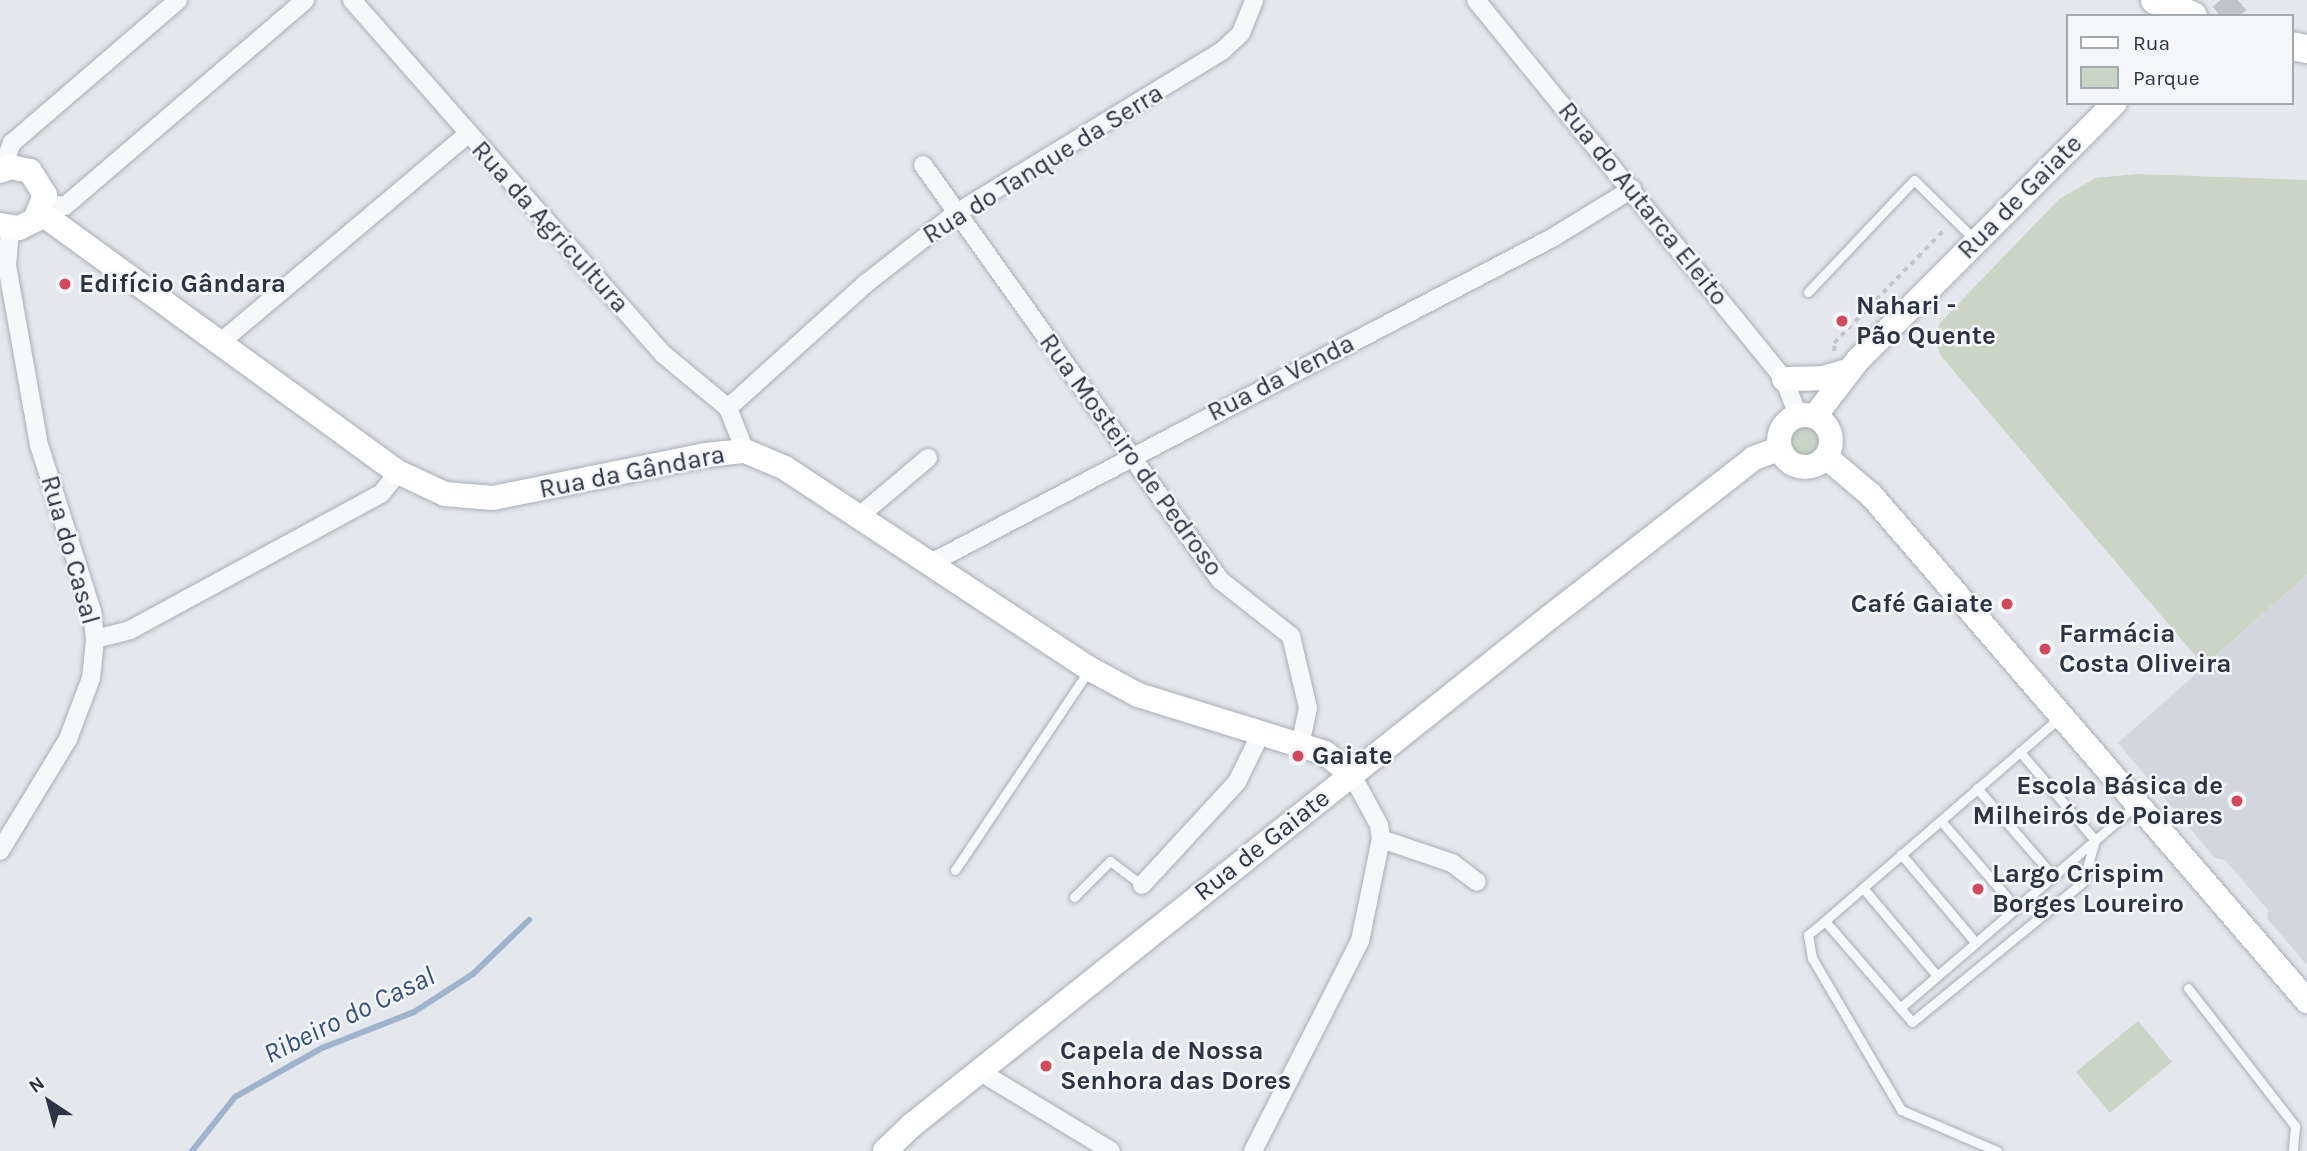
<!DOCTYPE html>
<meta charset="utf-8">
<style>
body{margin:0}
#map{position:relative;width:2307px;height:1151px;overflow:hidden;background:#e4e7ec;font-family:Karla,sans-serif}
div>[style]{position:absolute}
.built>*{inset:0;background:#d2d6de}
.green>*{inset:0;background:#c9d6c5}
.round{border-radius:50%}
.stream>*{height:6px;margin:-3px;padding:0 3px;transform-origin:3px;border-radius:3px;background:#9fb4cc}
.secondary-tunnel>*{height:24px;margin-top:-12px;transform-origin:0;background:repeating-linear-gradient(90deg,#bfc3cb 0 24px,transparent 0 36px)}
.path>*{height:3.5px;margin-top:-1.75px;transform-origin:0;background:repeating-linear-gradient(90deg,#c2c5cb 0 5px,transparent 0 10px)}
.roads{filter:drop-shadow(0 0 2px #a9aeb7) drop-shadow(0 0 2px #a9aeb7)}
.lane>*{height:9px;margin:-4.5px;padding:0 4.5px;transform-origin:4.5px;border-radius:4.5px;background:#f7f8fa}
.street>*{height:18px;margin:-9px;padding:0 9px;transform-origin:9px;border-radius:9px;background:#f7f8fa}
.secondary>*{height:24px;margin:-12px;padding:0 12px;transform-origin:12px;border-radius:12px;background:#fff}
.secondary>.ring{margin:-12px;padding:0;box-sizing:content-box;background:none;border:24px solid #fff;border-radius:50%}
.primary>*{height:28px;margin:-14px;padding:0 14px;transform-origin:14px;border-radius:14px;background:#fff}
.dots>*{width:19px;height:19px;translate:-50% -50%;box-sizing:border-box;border:4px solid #f4f6f9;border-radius:50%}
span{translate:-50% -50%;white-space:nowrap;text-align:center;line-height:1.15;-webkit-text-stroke:5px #f4f6f9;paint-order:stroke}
.street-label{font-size:26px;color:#2b3445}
.poi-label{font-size:26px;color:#2b3445;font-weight:700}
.left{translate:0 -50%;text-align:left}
.right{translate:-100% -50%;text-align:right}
.water-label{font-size:28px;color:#34527a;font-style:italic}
.legend{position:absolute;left:2066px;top:14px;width:228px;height:91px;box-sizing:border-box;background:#f4f6f9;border:2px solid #a4a8b1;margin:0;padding:9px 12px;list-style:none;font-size:21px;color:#2b3445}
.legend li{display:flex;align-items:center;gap:14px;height:35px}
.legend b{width:35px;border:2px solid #a4a8b1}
.north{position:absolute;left:14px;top:1067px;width:70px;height:70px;-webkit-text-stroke:5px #f4f6f9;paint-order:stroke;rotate:324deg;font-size:19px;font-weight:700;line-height:28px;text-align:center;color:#2b3445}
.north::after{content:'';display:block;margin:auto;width:24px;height:32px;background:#2b3445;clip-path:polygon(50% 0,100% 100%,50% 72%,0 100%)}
</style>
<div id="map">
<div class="built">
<div style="clip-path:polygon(2307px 575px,2307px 965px,2267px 918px,2268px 910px,2225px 860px,2215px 858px,2118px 743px)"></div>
</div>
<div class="green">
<div style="clip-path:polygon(2137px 174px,2307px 180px,2307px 575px,2204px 666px,1941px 356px,1934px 339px,1940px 323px,2059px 199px,2096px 178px)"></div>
<div class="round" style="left:1789px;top:424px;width:32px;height:32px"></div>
<div style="clip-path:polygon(2138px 1021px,2172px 1062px,2110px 1113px,2076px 1072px)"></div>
</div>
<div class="stream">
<div style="left:192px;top:1151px;width:69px;rotate:-51.5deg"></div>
<div style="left:235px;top:1097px;width:100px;rotate:-29.4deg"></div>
<div style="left:322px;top:1048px;width:99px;rotate:-21.4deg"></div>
<div style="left:414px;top:1012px;width:70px;rotate:-32.8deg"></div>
<div style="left:473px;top:974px;width:78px;rotate:-44deg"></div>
</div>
<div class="secondary-tunnel">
<div style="left:2220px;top:16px;width:26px;rotate:-39deg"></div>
</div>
<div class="path">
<div style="left:1834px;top:351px;width:8px;rotate:-90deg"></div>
<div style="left:1834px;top:343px;width:159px;rotate:-45.8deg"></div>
</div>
<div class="roads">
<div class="lane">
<div style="left:1808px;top:292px;width:154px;rotate:-46.6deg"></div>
<div style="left:1914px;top:180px;width:86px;rotate:44.5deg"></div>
<div style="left:2059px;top:718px;width:310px;rotate:139.1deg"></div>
<div style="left:1825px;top:921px;width:115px;rotate:49.2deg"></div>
<div style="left:1900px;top:1008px;width:311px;rotate:-40.7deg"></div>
<div style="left:1977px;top:788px;width:116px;rotate:49.2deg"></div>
<div style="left:1941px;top:821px;width:115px;rotate:49.2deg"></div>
<div style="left:1901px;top:854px;width:116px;rotate:49.9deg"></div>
<div style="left:955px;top:870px;width:239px;rotate:-56.2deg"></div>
<div style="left:1863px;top:888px;width:115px;rotate:49.9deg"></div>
<div style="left:1074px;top:897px;width:51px;rotate:-45deg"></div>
<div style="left:1110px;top:861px;width:40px;rotate:37deg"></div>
<div style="left:1825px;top:921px;width:22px;rotate:141deg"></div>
<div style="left:1808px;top:935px;width:23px;rotate:80deg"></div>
<div style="left:1812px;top:958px;width:176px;rotate:59.6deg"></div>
<div style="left:1901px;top:1110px;width:104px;rotate:23.1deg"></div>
<div style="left:2188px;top:988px;width:175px;rotate:52.2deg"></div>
<div style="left:2295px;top:1126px;width:25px;rotate:95deg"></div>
<div style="left:1900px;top:1008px;width:18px;rotate:49deg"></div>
<div style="left:1912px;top:1022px;width:221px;rotate:-39.3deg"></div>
<div style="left:2083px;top:882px;width:44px;rotate:-74.1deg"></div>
<div style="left:2095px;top:840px;width:116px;rotate:-130.4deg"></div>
</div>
<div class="street">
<div style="left:352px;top:0;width:471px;rotate:48.7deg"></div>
<div style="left:663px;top:354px;width:85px;rotate:39.7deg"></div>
<div style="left:728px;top:408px;width:46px;rotate:68.4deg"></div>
<div style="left:1476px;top:0;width:488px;rotate:50.9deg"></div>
<div style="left:1784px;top:379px;width:40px;rotate:69deg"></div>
<div style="left:923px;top:165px;width:510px;rotate:54.41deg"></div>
<div style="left:1220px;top:580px;width:90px;rotate:38.3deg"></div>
<div style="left:1291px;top:636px;width:74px;rotate:76.7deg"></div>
<div style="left:1308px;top:708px;width:38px;rotate:102deg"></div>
<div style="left:2px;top:170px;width:29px;rotate:-70deg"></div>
<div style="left:12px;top:143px;width:219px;rotate:-40.7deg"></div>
<div style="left:44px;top:204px;width:21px;rotate:5deg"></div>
<div style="left:65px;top:206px;width:316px;rotate:-40.6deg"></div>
<div style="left:222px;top:341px;width:320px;rotate:-40.1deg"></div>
<div style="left:728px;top:408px;width:185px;rotate:-42.1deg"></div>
<div style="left:865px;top:284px;width:114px;rotate:-37.9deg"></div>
<div style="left:955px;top:214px;width:313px;rotate:-31.4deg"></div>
<div style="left:1222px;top:51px;width:26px;rotate:-43deg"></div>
<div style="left:1241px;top:33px;width:35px;rotate:-68deg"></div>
<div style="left:857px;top:518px;width:93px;rotate:-40.2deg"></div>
<div style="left:929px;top:564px;width:703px;rotate:-27.62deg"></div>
<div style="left:1552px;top:238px;width:94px;rotate:-31.5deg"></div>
<div style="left:95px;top:639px;width:36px;rotate:-14deg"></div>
<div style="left:130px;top:630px;width:285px;rotate:-28.5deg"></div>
<div style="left:381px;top:494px;width:28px;rotate:-52deg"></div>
<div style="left:1381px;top:839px;width:75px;rotate:18.7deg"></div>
<div style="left:1452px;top:863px;width:31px;rotate:37deg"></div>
<div style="left:0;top:851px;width:131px;rotate:-58.7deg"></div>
<div style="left:68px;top:739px;width:65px;rotate:-69.3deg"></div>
<div style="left:91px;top:678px;width:39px;rotate:-84deg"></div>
<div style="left:95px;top:639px;width:28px;rotate:-96deg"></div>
<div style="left:92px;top:611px;width:174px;rotate:-107.7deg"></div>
<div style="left:39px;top:445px;width:183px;rotate:-100.1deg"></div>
<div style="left:7px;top:265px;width:37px;rotate:-85deg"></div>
<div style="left:1142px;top:885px;width:140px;rotate:-47.3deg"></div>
<div style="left:1237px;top:782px;width:55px;rotate:-63.9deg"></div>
<div style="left:979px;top:1071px;width:154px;rotate:31.2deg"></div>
<div style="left:1253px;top:1151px;width:236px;rotate:-63deg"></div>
<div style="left:1360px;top:941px;width:104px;rotate:-78.4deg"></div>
<div style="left:1381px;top:839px;width:14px;rotate:-98deg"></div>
<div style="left:1379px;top:825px;width:57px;rotate:-118.4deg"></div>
</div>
<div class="secondary">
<div style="left:0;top:171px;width:12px;rotate:-20deg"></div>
<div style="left:11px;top:167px;width:19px;rotate:12deg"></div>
<div style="left:30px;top:171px;width:28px;rotate:58deg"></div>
<div style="left:45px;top:195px;width:27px;rotate:112deg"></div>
<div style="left:35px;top:220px;width:18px;rotate:153deg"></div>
<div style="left:19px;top:228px;width:19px;rotate:-171deg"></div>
<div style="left:41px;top:213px;width:441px;rotate:36deg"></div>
<div style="left:398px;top:472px;width:52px;rotate:25.1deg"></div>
<div style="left:445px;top:494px;width:48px;rotate:4.8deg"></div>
<div style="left:493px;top:498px;width:217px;rotate:-11.4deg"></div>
<div style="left:706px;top:455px;width:39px;rotate:-6deg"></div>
<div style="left:745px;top:451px;width:43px;rotate:23deg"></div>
<div style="left:785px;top:468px;width:365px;rotate:33.4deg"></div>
<div style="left:1090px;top:669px;width:55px;rotate:28.4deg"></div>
<div style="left:1138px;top:695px;width:196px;rotate:17.2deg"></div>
<div style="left:1325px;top:753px;width:35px;rotate:39deg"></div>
<div style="left:1784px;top:379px;width:39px;rotate:-1deg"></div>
<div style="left:1823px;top:378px;width:25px;rotate:-16deg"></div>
<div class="ring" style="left:1779px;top:415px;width:28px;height:28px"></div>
<div style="left:1815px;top:416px;width:71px;rotate:-52.5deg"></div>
<div style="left:1858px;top:360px;width:363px;rotate:-45deg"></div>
<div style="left:1826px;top:457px;width:59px;rotate:40.2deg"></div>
<div style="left:1871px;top:495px;width:668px;rotate:49.25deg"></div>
<div style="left:885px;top:1151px;width:37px;rotate:-44deg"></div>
<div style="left:912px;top:1125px;width:816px;rotate:-38.53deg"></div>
<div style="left:1550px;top:617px;width:259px;rotate:-37.9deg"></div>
<div style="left:1754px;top:458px;width:27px;rotate:-20deg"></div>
</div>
<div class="primary">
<div style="left:2155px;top:0;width:41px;rotate:22.8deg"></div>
<div style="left:2291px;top:46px;width:16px;rotate:11deg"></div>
</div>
</div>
<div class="dots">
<div style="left:65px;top:284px;background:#d1495b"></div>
<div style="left:1842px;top:321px;background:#d1495b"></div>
<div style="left:2007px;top:604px;background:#d1495b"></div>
<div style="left:2045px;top:649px;background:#d1495b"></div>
<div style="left:1298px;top:756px;background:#d1495b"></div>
<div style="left:2237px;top:801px;background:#d1495b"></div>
<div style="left:1978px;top:889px;background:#d1495b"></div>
<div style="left:1046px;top:1066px;background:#d1495b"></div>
</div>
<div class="street-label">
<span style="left:1043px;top:164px;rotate:-32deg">Rua do Tanque da Serra</span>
<span style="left:2020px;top:197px;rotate:-45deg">Rua de Gaiate</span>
<span style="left:1643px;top:204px;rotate:51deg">Rua do Autarca Eleito</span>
<span style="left:550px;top:227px;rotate:48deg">Rua da Agricultura</span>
<span style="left:1281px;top:378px;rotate:-27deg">Rua da Venda</span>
<span style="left:1131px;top:455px;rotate:54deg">Rua Mosteiro de Pedroso</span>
<span style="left:632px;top:472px;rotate:-11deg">Rua da Gândara</span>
<span style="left:70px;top:550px;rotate:74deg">Rua do Casal</span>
<span style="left:1262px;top:845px;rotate:-38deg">Rua de Gaiate</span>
</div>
<div class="poi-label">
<span class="left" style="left:79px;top:284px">Edifício Gândara</span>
<span class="left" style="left:1856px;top:321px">Nahari -<br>Pão Quente</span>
<span class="right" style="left:1993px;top:604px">Café Gaiate</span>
<span class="left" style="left:2059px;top:649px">Farmácia<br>Costa Oliveira</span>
<span class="left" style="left:1312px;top:756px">Gaiate</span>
<span class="right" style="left:2223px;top:801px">Escola Básica de<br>Milheirós de Poiares</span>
<span class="left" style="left:1992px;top:889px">Largo Crispim<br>Borges Loureiro</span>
<span class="left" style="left:1060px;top:1066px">Capela de Nossa<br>Senhora das Dores</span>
</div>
<div class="water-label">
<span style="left:349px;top:1015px;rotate:-26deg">Ribeiro do Casal</span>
</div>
<ul class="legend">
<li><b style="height:9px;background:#fff"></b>Rua</li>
<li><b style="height:19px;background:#c9d6c5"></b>Parque</li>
</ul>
<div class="north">N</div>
</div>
